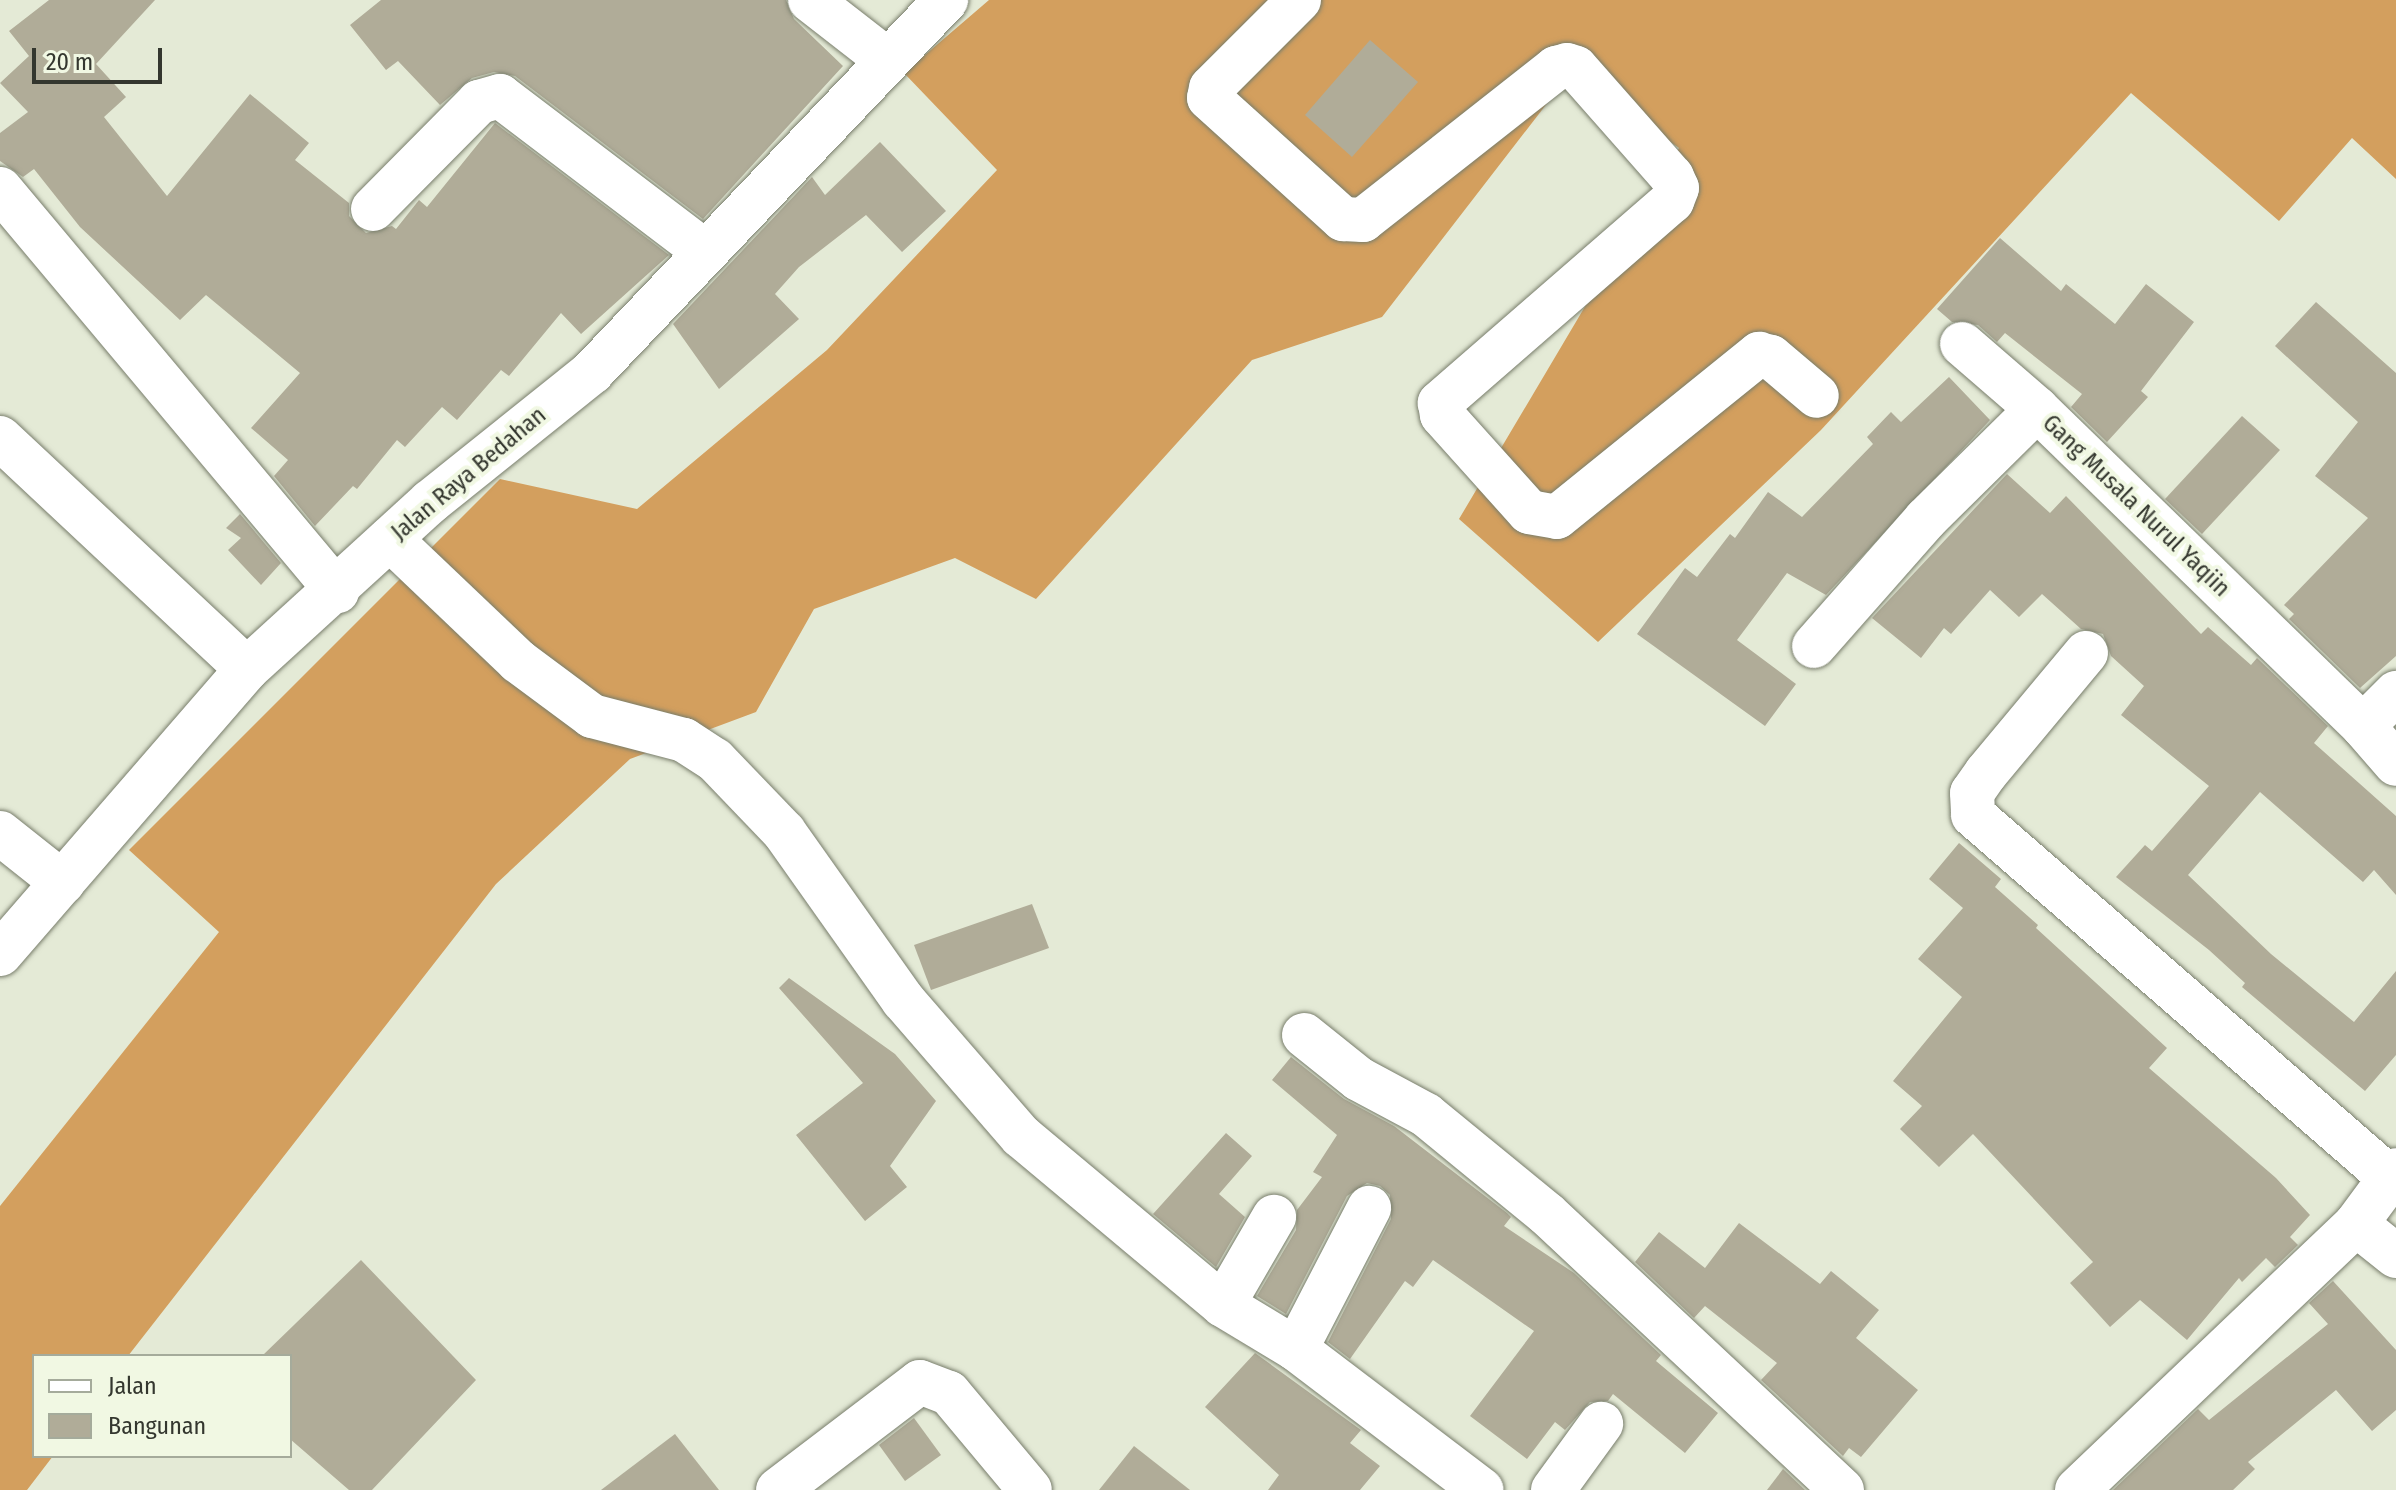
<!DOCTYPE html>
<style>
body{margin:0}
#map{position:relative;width:2396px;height:1490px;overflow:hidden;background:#e4ead6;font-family:"Fira Sans Condensed",sans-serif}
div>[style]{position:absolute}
.forest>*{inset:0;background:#d39f5e}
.building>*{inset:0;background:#b0ac98}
.roads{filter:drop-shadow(0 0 2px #787d6b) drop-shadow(0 0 2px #787d6b)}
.minor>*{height:44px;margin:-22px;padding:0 22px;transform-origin:22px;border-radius:22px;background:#fff}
span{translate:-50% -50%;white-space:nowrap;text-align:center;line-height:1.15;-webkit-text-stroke:8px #f1f8e3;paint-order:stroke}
.street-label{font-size:24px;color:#34372f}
.legend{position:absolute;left:32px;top:1354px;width:260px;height:104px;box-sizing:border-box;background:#f1f8e3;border:2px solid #a5ab9b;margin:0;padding:10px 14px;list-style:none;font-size:24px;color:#34372f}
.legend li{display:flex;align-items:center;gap:16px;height:40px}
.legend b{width:40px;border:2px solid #a5ab9b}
.scale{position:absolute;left:32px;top:48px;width:130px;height:36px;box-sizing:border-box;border:4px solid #34372f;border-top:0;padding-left:10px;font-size:24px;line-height:28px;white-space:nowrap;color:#34372f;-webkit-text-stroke:6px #f1f8e3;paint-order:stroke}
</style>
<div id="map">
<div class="forest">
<div style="clip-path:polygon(989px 0,2396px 0,2396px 179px,2352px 138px,2279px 221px,2131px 93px,1821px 430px,1598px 642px,1459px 519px,1679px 148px,1572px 71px,1382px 317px,1252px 360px,1036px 599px,955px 558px,814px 609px,756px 712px,630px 759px,496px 884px,128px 1356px,34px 1356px,34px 1456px,53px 1456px,27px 1490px,0 1490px,0 1206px,219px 932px,129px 850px,500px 479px,637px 509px,827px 350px,997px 170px,904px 73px)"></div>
</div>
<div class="building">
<div style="clip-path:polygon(49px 0,155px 0,96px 64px,126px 97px,104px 117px,167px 196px,250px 94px,309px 143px,295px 160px,349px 203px,349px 216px,366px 233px,392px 226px,396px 229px,419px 200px,427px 207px,495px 123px,669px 255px,581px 334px,561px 313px,509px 376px,501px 370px,457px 420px,442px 407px,405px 447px,397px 440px,357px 489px,353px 486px,315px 526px,274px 476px,288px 460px,251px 428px,300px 373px,206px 295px,180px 320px,80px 227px,34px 169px,23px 177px,0 161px,0 133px,28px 112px,0 83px,29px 56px,9px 31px)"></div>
<div style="clip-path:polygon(381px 0,786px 0,794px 19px,843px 66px,703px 219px,515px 76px,494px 72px,472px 78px,440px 105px,398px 61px,386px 70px,350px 25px)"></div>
<div style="clip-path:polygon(1370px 40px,1418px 82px,1352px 157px,1305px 115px)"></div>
<div style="clip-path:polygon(880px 142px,946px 211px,902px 252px,866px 215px,799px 267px,775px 294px,799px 319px,719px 389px,673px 324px,812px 177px,825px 195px)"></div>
<div style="clip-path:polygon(2000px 238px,2061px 291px,2066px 284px,2115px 324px,2146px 284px,2194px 322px,2141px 391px,2148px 397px,2107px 442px,2071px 407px,2082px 394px,2005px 333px,1997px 342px,1978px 325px,1952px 322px,1937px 309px)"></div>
<div style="clip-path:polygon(2316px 302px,2396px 373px,2396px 656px,2360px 688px,2289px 619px,2294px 614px,2284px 605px,2368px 518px,2315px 476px,2358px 422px,2275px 346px)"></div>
<div style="clip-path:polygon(1949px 377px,1990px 420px,1826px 595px,1787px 573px,1737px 640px,1796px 684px,1765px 726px,1637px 634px,1685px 568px,1697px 577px,1730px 534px,1735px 538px,1768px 492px,1802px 517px,1873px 444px,1867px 437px,1891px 412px,1901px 422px)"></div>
<div style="clip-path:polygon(2242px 416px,2280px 450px,2202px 534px,2165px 499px)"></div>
<div style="clip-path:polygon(2007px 474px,2050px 513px,2066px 496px,2201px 634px,2208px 627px,2251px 665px,2257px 658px,2328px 726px,2314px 743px,2396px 816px,2396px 895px,2374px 870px,2363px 882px,2260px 792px,2188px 875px,2271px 954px,2354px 1022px,2396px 971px,2396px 1055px,2365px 1091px,2242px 987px,2245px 983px,2209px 950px,2116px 877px,2145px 845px,2152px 851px,2209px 786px,2121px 715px,2144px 686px,2111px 656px,2103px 634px,2081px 629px,2042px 594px,2019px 617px,1990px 590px,1951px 634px,1944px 628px,1921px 658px,1872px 618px)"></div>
<div style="clip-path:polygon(240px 514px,281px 563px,261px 585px,228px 550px,241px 538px,226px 528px)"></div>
<div style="clip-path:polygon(1959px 843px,2001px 879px,1995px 887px,2038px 925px,2036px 928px,2167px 1048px,2149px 1068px,2276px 1178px,2310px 1215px,2290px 1237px,2298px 1245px,2275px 1267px,2266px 1258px,2242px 1282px,2239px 1278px,2187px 1340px,2140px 1300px,2110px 1327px,2070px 1283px,2093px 1262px,1973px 1134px,1939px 1167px,1900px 1129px,1922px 1106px,1893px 1081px,1962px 997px,1918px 959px,1963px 908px,1929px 879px)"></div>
<div style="clip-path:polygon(1032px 904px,1049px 948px,931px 990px,914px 945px)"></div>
<div style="clip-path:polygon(789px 978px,895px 1054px,936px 1101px,890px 1166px,907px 1187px,865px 1221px,796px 1135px,863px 1083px,779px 988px)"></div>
<div style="clip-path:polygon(1291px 1057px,1344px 1099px,1394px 1126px,1507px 1213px,1511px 1217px,1504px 1226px,1574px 1273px,1661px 1355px,1656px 1361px,1718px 1413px,1685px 1453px,1613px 1394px,1608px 1401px,1590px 1402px,1565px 1430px,1555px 1422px,1527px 1459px,1470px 1416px,1534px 1331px,1433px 1260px,1413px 1287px,1405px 1281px,1350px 1359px,1328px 1342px,1391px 1219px,1390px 1195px,1380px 1186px,1367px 1183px,1347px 1196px,1286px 1314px,1257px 1296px,1296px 1230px,1297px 1210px,1322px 1177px,1313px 1172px,1337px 1135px,1272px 1080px)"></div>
<div style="clip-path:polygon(1226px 1133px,1252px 1156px,1219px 1194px,1245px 1217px,1216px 1267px,1153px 1214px)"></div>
<div style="clip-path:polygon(1739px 1223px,1820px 1284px,1831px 1271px,1879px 1310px,1856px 1338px,1918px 1390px,1861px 1457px,1849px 1448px,1843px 1456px,1761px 1380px,1777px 1363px,1705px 1306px,1694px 1318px,1635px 1262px,1659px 1232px,1705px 1268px)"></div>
<div style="clip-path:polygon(361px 1260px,476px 1380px,372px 1490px,349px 1490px,290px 1439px,290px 1356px,262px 1356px)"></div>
<div style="clip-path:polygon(2333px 1281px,2396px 1350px,2396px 1410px,2372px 1431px,2336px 1390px,2248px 1462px,2255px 1469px,2233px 1490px,2113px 1490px,2198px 1409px,2209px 1420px,2328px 1324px,2309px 1303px)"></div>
<div style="clip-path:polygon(1255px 1353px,1361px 1430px,1350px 1443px,1380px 1466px,1360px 1490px,1268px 1490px,1279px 1475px,1205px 1407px)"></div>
<div style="clip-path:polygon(914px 1418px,941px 1455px,905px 1481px,879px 1445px)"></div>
<div style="clip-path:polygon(675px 1434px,719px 1490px,601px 1490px)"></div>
<div style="clip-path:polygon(1134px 1446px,1190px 1490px,1099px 1490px)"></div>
<div style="clip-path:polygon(1783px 1469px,1805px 1490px,1767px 1490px)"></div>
</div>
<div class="roads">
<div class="minor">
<div style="left:810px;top:0;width:98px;rotate:37.9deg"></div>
<div style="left:1299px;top:0;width:124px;rotate:135deg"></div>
<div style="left:1211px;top:88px;width:10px;rotate:101deg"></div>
<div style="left:1209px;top:98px;width:181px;rotate:42.1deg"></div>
<div style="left:1343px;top:219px;width:20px;rotate:3deg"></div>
<div style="left:1363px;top:220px;width:246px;rotate:-38.2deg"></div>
<div style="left:1556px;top:68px;width:11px;rotate:-15deg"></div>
<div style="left:1567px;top:65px;width:9px;rotate:18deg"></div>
<div style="left:1576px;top:68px;width:145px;rotate:48.6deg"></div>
<div style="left:1672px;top:177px;width:12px;rotate:66deg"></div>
<div style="left:1677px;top:188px;width:14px;rotate:111deg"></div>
<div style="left:1672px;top:201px;width:308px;rotate:139deg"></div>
<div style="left:1440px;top:403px;width:12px;rotate:81deg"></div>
<div style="left:1442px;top:415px;width:130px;rotate:48.1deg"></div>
<div style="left:1529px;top:512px;width:28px;rotate:10deg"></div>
<div style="left:1557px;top:517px;width:260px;rotate:-38.9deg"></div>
<div style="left:1759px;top:354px;width:12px;rotate:14deg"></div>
<div style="left:1771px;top:357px;width:60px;rotate:40.3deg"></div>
<div style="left:0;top:189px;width:525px;rotate:50.03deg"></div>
<div style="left:373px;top:209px;width:151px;rotate:-45.3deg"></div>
<div style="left:479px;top:102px;width:22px;rotate:-16deg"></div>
<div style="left:500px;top:96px;width:255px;rotate:37.2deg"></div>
<div style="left:1962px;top:344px;width:99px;rotate:40.9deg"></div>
<div style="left:0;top:438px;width:338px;rotate:43.1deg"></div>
<div style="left:390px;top:539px;width:177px;rotate:43.6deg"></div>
<div style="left:518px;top:661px;width:92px;rotate:36.6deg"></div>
<div style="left:592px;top:716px;width:95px;rotate:14.6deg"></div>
<div style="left:684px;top:740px;width:37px;rotate:33deg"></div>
<div style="left:715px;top:760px;width:100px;rotate:46.2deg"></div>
<div style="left:784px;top:832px;width:206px;rotate:54.7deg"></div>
<div style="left:903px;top:1000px;width:180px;rotate:49.1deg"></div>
<div style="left:1021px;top:1136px;width:263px;rotate:39.9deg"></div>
<div style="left:1223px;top:1305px;width:85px;rotate:31.1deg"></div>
<div style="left:1296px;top:1349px;width:233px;rotate:37.2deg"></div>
<div style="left:1814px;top:646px;width:169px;rotate:-48.6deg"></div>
<div style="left:1926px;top:519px;width:156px;rotate:-44.7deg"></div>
<div style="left:2037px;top:409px;width:455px;rotate:44.2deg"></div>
<div style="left:2363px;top:726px;width:50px;rotate:49deg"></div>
<div style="left:2086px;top:653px;width:156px;rotate:129.8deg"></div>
<div style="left:1986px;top:773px;width:24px;rotate:125deg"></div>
<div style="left:1972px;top:793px;width:22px;rotate:87deg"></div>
<div style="left:1973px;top:815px;width:551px;rotate:41.03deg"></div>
<div style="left:2363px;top:726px;width:47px;rotate:-45deg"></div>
<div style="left:0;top:833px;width:80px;rotate:38.4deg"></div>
<div style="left:0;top:954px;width:377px;rotate:-49.1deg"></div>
<div style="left:247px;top:669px;width:248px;rotate:-42.4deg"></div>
<div style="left:430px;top:502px;width:208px;rotate:-38.7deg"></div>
<div style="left:592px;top:372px;width:514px;rotate:-46.42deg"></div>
<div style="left:1304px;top:1035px;width:70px;rotate:38.7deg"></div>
<div style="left:1359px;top:1079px;width:76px;rotate:28.2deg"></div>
<div style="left:1426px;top:1115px;width:156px;rotate:39.3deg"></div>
<div style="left:1547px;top:1214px;width:404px;rotate:43.1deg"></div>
<div style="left:2356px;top:1224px;width:51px;rotate:38.7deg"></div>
<div style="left:1223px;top:1305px;width:102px;rotate:-59.9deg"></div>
<div style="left:1296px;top:1349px;width:159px;rotate:-62.6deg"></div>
<div style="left:778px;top:1490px;width:178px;rotate:-37.3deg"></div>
<div style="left:920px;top:1382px;width:31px;rotate:21deg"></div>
<div style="left:949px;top:1393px;width:126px;rotate:50.1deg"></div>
<div style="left:1553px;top:1490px;width:82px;rotate:-54deg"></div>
<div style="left:2077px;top:1490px;width:385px;rotate:-43.6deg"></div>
<div style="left:2356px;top:1224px;width:67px;rotate:-53.5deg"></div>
</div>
</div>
<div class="street-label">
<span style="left:469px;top:474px;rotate:-40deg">Jalan Raya Bedahan</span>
<span style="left:2136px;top:506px;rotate:44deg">Gang Musala Nurul Yaqiin</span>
</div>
<ul class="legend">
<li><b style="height:10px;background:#fff"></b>Jalan</li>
<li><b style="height:22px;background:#b0ac98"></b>Bangunan</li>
</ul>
<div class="scale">20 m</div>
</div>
